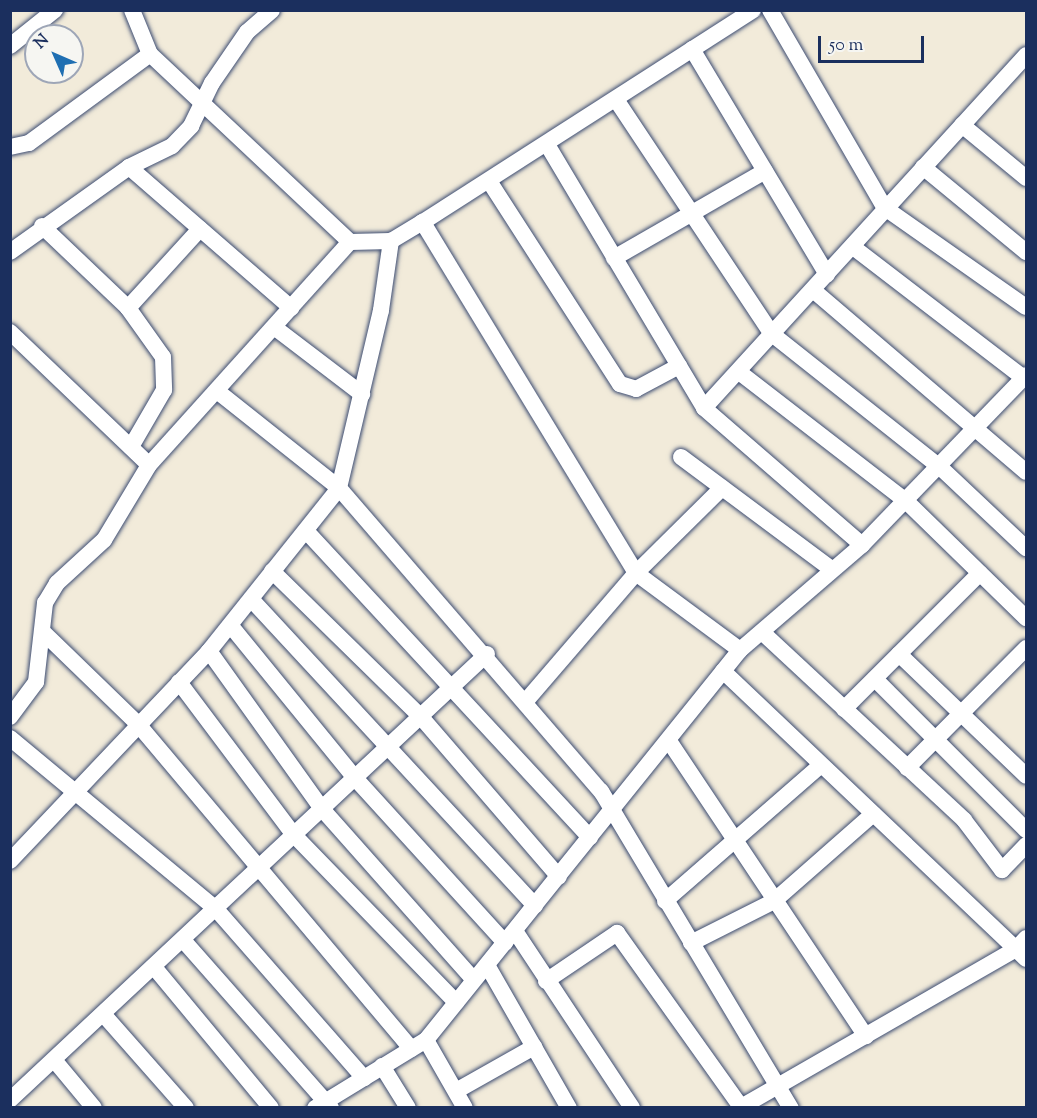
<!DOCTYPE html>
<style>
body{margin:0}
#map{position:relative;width:1037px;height:1118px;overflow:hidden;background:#f2ebda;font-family:"Sorts Mill Goudy",serif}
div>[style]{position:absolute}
.roads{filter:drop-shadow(0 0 2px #3b4b71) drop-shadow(0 0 2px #3b4b71)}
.minor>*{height:16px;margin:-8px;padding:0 8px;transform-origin:8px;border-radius:8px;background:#fff}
span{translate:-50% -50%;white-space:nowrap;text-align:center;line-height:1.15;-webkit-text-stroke:6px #f6f6f2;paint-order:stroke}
.frame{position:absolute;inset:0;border:12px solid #1b2f5e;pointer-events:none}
.north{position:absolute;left:24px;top:24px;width:60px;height:60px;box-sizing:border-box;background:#f6f6f2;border:2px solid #9ea6b7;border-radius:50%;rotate:315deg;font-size:16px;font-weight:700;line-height:24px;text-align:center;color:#1b2f5e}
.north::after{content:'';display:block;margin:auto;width:21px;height:27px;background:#1f6fb2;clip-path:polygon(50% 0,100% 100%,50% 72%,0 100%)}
.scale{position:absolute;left:818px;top:36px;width:106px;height:27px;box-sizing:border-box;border:3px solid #1b2f5e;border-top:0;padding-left:8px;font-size:18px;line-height:21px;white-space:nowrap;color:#1b2f5e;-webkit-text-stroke:4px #f6f6f2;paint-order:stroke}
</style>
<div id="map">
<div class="roads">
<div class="minor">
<div style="left:132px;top:10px;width:48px;rotate:67.8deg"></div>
<div style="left:150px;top:54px;width:274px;rotate:43.2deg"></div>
<div style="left:350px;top:242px;width:41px;rotate:-1.4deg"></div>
<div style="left:391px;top:241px;width:37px;rotate:-31deg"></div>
<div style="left:770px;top:10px;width:229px;rotate:59.9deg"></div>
<div style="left:885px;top:208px;width:172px;rotate:35.1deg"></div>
<div style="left:10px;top:46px;width:58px;rotate:-38.7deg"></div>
<div style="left:692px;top:49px;width:263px;rotate:59.1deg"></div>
<div style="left:617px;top:101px;width:280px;rotate:56.4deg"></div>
<div style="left:772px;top:334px;width:216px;rotate:38.4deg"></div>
<div style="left:941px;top:468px;width:117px;rotate:43.3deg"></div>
<div style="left:962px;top:125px;width:83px;rotate:39.6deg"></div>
<div style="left:548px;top:146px;width:305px;rotate:59.2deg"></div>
<div style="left:704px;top:408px;width:478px;rotate:-47.6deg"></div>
<div style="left:10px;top:147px;width:19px;rotate:-12deg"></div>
<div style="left:29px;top:143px;width:150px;rotate:-36.3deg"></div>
<div style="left:129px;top:167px;width:215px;rotate:41deg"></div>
<div style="left:923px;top:167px;width:134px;rotate:39.5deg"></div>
<div style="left:491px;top:184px;width:238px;rotate:57.2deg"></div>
<div style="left:620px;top:384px;width:17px;rotate:17deg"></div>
<div style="left:636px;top:389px;width:49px;rotate:-28.1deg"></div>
<div style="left:42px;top:226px;width:119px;rotate:43.6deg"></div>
<div style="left:128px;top:308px;width:60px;rotate:54.5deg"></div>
<div style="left:163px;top:357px;width:33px;rotate:88deg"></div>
<div style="left:164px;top:390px;width:66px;rotate:120.1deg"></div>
<div style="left:853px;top:247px;width:215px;rotate:37.5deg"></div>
<div style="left:10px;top:252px;width:146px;rotate:-35.5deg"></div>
<div style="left:129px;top:167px;width:48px;rotate:-26deg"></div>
<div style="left:172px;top:146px;width:28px;rotate:-46deg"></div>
<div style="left:191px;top:126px;width:48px;rotate:-64deg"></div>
<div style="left:212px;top:83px;width:62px;rotate:-55.5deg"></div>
<div style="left:247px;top:32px;width:33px;rotate:-41deg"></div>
<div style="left:614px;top:258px;width:174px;rotate:-29.9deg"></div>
<div style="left:813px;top:290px;width:280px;rotate:40.5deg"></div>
<div style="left:128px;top:308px;width:107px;rotate:-47.7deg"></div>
<div style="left:274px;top:327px;width:111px;rotate:37.3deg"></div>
<div style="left:10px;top:332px;width:192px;rotate:43.7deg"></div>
<div style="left:739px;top:372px;width:211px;rotate:37.7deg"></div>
<div style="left:906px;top:501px;width:168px;rotate:44.3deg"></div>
<div style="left:217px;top:391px;width:156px;rotate:38.5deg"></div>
<div style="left:339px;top:488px;width:183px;rotate:-76.7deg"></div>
<div style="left:381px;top:310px;width:70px;rotate:-81.8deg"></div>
<div style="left:704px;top:408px;width:209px;rotate:40.9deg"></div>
<div style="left:681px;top:457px;width:187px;rotate:36.7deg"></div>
<div style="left:308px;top:533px;width:415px;rotate:47.2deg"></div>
<div style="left:272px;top:571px;width:209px;rotate:44.4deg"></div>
<div style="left:421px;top:717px;width:211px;rotate:49.2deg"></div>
<div style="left:251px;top:599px;width:418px;rotate:47.2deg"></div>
<div style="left:231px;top:626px;width:196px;rotate:50.8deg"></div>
<div style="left:355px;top:778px;width:223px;rotate:47.7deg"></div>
<div style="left:762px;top:632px;width:276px;rotate:42.9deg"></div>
<div style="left:964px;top:820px;width:63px;rotate:52.8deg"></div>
<div style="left:1002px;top:870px;width:35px;rotate:-46deg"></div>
<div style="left:44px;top:633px;width:129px;rotate:44.1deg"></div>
<div style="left:137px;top:723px;width:426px;rotate:49.9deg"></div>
<div style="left:740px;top:650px;width:129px;rotate:-143.5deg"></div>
<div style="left:636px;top:573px;width:411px;rotate:-121.3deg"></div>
<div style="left:423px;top:222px;width:392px;rotate:-32.7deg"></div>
<div style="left:209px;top:651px;width:196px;rotate:54.4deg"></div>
<div style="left:323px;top:810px;width:227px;rotate:48.4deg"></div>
<div style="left:899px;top:654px;width:176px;rotate:43.8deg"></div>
<div style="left:723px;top:671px;width:404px;rotate:43.5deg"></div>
<div style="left:1016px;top:949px;width:319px;rotate:150.1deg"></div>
<div style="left:875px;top:679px;width:214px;rotate:45deg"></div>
<div style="left:179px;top:682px;width:191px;rotate:53.1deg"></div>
<div style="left:294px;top:835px;width:233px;rotate:45.9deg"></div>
<div style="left:526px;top:701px;width:169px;rotate:-49.3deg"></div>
<div style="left:636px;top:573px;width:121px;rotate:-44.7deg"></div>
<div style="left:844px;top:709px;width:192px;rotate:-45deg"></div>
<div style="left:10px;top:717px;width:44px;rotate:-53.4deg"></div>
<div style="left:36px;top:682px;width:80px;rotate:-83.5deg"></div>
<div style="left:45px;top:603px;width:23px;rotate:-59deg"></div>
<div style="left:57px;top:583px;width:64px;rotate:-42.5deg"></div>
<div style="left:104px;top:540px;width:87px;rotate:-59deg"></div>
<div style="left:149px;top:465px;width:300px;rotate:-48deg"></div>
<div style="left:10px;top:738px;width:268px;rotate:39.7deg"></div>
<div style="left:216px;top:909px;width:225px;rotate:48.8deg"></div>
<div style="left:669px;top:741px;width:355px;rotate:56.3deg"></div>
<div style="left:907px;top:768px;width:169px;rotate:-45.2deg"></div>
<div style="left:10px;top:861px;width:289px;rotate:-46.5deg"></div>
<div style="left:209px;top:651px;width:208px;rotate:-51.4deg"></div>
<div style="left:339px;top:488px;width:401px;rotate:49.2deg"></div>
<div style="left:601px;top:791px;width:370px;rotate:59.1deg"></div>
<div style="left:665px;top:901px;width:207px;rotate:-41.1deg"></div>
<div style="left:515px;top:931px;width:212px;rotate:56.5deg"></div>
<div style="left:1026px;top:938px;width:15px;rotate:132deg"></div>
<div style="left:1016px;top:949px;width:14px;rotate:45deg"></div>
<div style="left:183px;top:940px;width:224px;rotate:48.6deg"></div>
<div style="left:691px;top:943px;width:93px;rotate:-26.8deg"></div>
<div style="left:774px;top:901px;width:132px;rotate:-41.3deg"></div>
<div style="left:487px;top:965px;width:165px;rotate:60.2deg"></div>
<div style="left:154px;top:967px;width:183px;rotate:50.3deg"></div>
<div style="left:546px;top:981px;width:86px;rotate:-34.1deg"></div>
<div style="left:617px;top:933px;width:215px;rotate:54.5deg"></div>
<div style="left:104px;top:1015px;width:124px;rotate:48.6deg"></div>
<div style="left:426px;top:1040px;width:78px;rotate:60.2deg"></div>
<div style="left:55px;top:1061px;width:61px;rotate:50.3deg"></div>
<div style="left:382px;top:1066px;width:49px;rotate:58.2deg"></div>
<div style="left:456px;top:1091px;width:90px;rotate:-29.4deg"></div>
<div style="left:10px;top:1100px;width:653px;rotate:-43.08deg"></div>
<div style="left:315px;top:1108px;width:130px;rotate:-31.5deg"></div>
<div style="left:426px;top:1040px;width:501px;rotate:-51.16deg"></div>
<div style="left:740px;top:650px;width:161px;rotate:-40.7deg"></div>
<div style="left:862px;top:545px;width:236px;rotate:-46deg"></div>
</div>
</div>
<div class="frame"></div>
<div class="north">N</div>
<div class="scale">50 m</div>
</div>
